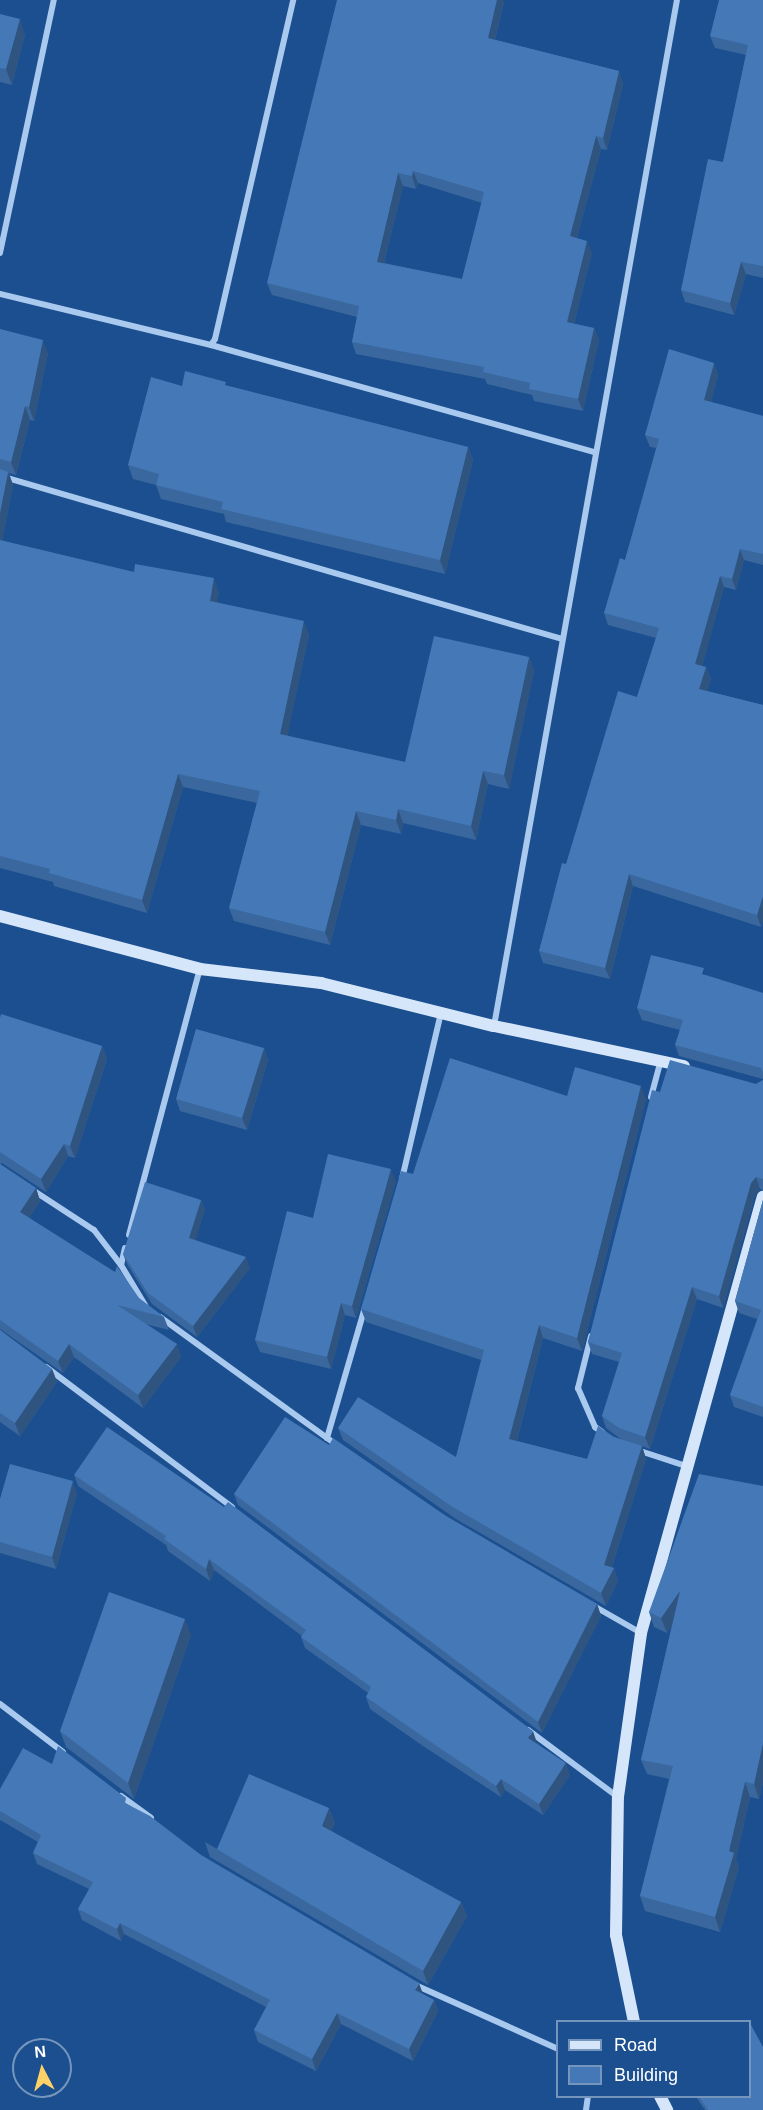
<!DOCTYPE html>
<style>
body{margin:0}
#map{position:relative;width:763px;height:2110px;overflow:hidden;background:#1b4f8f;font-family:Arial,sans-serif}
div>[style]{position:absolute}
.street>*{height:6px;margin:-3px;padding:0 3px;transform-origin:3px;border-radius:3px;background:#a9c9ee}
.secondary>*{height:12px;margin:-6px;padding:0 6px;transform-origin:6px;border-radius:6px;background:#d6e6fa}
.wall>*{inset:0;background:#3a679d}
.shaded-wall>*{inset:0;background:#305480}
.building>*{inset:0;background:#4478b7}
span{translate:-50% -50%;white-space:nowrap;text-align:center;line-height:1.15;-webkit-text-stroke:5px #1b4f8f;paint-order:stroke}
.legend{position:absolute;left:556px;top:2020px;width:195px;height:78px;box-sizing:border-box;background:#1b4f8f;border:2px solid #7695bc;margin:0;padding:8px 10px;list-style:none;font-size:18px;color:#fff}
.legend li{display:flex;align-items:center;gap:12px;height:30px}
.legend b{width:30px;border:2px solid #7695bc}
.north{position:absolute;left:12px;top:2038px;width:60px;height:60px;box-sizing:border-box;background:#1b4f8f;border:2px solid #7695bc;border-radius:50%;rotate:354deg;font-size:16px;font-weight:700;line-height:24px;text-align:center;color:#fff}
.north::after{content:'';display:block;margin:auto;width:21px;height:27px;background:#ffd166;clip-path:polygon(50% 0,100% 100%,50% 72%,0 100%)}
</style>
<div id="map">
<div class="street">
<div style="left:0;top:253px;width:259px;rotate:-78deg"></div>
<div style="left:0;top:294px;width:217px;rotate:13.6deg"></div>
<div style="left:211px;top:345px;width:399px;rotate:15.6deg"></div>
<div style="left:211px;top:345px;width:7px;rotate:-56deg"></div>
<div style="left:215px;top:339px;width:348px;rotate:-77deg"></div>
<div style="left:0;top:476px;width:585px;rotate:16.17deg"></div>
<div style="left:494px;top:1026px;width:1042px;rotate:-79.89deg"></div>
<div style="left:651px;top:1097px;width:38px;rotate:-75deg"></div>
<div style="left:402px;top:1179px;width:171px;rotate:-76.8deg"></div>
<div style="left:31px;top:1189px;width:75px;rotate:33.1deg"></div>
<div style="left:94px;top:1230px;width:44px;rotate:52.4deg"></div>
<div style="left:129px;top:1235px;width:275px;rotate:-75.1deg"></div>
<div style="left:125px;top:1248px;width:17px;rotate:103deg"></div>
<div style="left:121px;top:1265px;width:47px;rotate:59deg"></div>
<div style="left:160px;top:1317px;width:218px;rotate:35.9deg"></div>
<div style="left:591px;top:1336px;width:54px;rotate:104deg"></div>
<div style="left:578px;top:1388px;width:43px;rotate:66.4deg"></div>
<div style="left:595px;top:1427px;width:9px;rotate:36deg"></div>
<div style="left:46px;top:1367px;width:233px;rotate:37deg"></div>
<div style="left:327px;top:1438px;width:136px;rotate:-73.8deg"></div>
<div style="left:637px;top:1450px;width:52px;rotate:18.1deg"></div>
<div style="left:592px;top:1605px;width:56px;rotate:29.7deg"></div>
<div style="left:0;top:1704px;width:79px;rotate:37.3deg"></div>
<div style="left:528px;top:1730px;width:112px;rotate:36.7deg"></div>
<div style="left:121px;top:1796px;width:37px;rotate:36deg"></div>
<div style="left:413px;top:1984px;width:159px;rotate:24.1deg"></div>
<div style="left:586px;top:2110px;width:14px;rotate:-82deg"></div>
</div>
<div class="secondary">
<div style="left:0;top:916px;width:207px;rotate:14.8deg"></div>
<div style="left:200px;top:969px;width:122px;rotate:6.6deg"></div>
<div style="left:321px;top:983px;width:178px;rotate:14deg"></div>
<div style="left:494px;top:1026px;width:194px;rotate:11.9deg"></div>
<div style="left:634px;top:2022px;width:89px;rotate:-101.7deg"></div>
<div style="left:616px;top:1935px;width:138px;rotate:-89.2deg"></div>
<div style="left:618px;top:1797px;width:166px;rotate:-82deg"></div>
<div style="left:641px;top:1633px;width:453px;rotate:-74.4deg"></div>
<div style="left:660px;top:2096px;width:16px;rotate:63deg"></div>
</div>
<div class="wall">
<div style="clip-path:polygon(763px 0,763px 278px,746px 274px,734px 315px,685px 302px,681px 290px,723px 162px,746px 55px,715px 48px,710px 36px)"></div>
<div style="clip-path:polygon(evenodd,504px 2px,495px 40px,619px 71px,623px 84px,607px 150px,601px 149px,577px 238px,592px 253px,574px 324px,594px 328px,599px 340px,583px 411px,534px 401px,532px 395px,487px 384px,485px 379px,356px 354px,352px 342px,357px 317px,272px 295px,267px 283px,504px 2px,418px 183px,482px 203px,462px 279px,384px 263px,403px 186px,416px 189px,418px 183px)"></div>
<div style="clip-path:polygon(0 14px,25px 34px,12px 85px,0 82px)"></div>
<div style="clip-path:polygon(0 329px,48px 353px,34px 421px,30px 420px,16px 475px,9px 473px,13px 485px,2px 541px,219px 592px,217px 602px,309px 634px,287px 736px,405px 762px,529px 657px,534px 671px,509px 789px,488px 784px,476px 840px,403px 823px,401px 834px,361px 825px,330px 945px,234px 921px,229px 908px,257px 803px,183px 787px,147px 913px,54px 886px,53px 882px,0 868px)"></div>
<div style="clip-path:polygon(714px 363px,718px 375px,711px 402px,763px 416px,763px 565px,744px 560px,736px 590px,724px 587px,702px 666px,706px 667px,711px 679px,707px 691px,763px 705px,763px 920px,761px 927px,633px 886px,610px 979px,543px 963px,539px 951px,566px 864px,637px 697px,656px 638px,608px 625px,604px 613px,625px 560px,656px 448px,650px 447px,645px 435px)"></div>
<div style="clip-path:polygon(182px 386px,228px 386px,468px 447px,473px 460px,445px 574px,226px 522px,224px 514px,161px 499px,156px 485px,133px 479px,128px 465px)"></div>
<div style="clip-path:polygon(706px 975px,763px 993px,763px 1079px,679px 1056px,675px 1045px,680px 1030px,642px 1020px,637px 1008px)"></div>
<div style="clip-path:polygon(0 1018px,102px 1046px,107px 1059px,75px 1158px,68px 1156px,46px 1192px,2px 1163px,0 1164px,36px 1188px,40px 1201px,29px 1218px,164px 1317px,169px 1330px,145px 1324px,177px 1344px,181px 1357px,143px 1408px,74px 1357px,63px 1373px,0 1329px)"></div>
<div style="clip-path:polygon(264px 1048px,268px 1060px,247px 1130px,180px 1111px,176px 1099px)"></div>
<div style="clip-path:polygon(763px 1080px,763px 1190px,760px 1189px,755px 1195px,723px 1308px,697px 1299px,650px 1449px,642px 1446px,646px 1459px,612px 1567px,614px 1568px,618px 1581px,606px 1606px,456px 1519px,343px 1440px,338px 1428px,456px 1457px,481px 1360px,366px 1322px,361px 1309px,413px 1174px,567px 1096px,646px 1099px,582px 1351px,543px 1338px,517px 1441px,587px 1459px,614px 1437px,622px 1440px,606px 1428px,602px 1416px,619px 1362px,592px 1354px,588px 1342px,660px 1092px,756px 1084px)"></div>
<div style="clip-path:polygon(396px 1181px,356px 1318px,345px 1315px,331px 1369px,260px 1352px,255px 1340px,313px 1218px)"></div>
<div style="clip-path:polygon(201px 1200px,205px 1210px,195px 1240px,250px 1268px,197px 1337px,152px 1304px,127px 1264px,123px 1254px)"></div>
<div style="clip-path:polygon(763px 1200px,763px 1417px,734px 1407px,730px 1395px,757px 1319px,739px 1313px,735px 1301px)"></div>
<div style="clip-path:polygon(0 1330px,52px 1369px,57px 1382px,20px 1436px,0 1422px)"></div>
<div style="clip-path:polygon(329px 1445px,446px 1516px,597px 1604px,601px 1616px,542px 1733px,238px 1505px,234px 1494px)"></div>
<div style="clip-path:polygon(74px 1475px,537px 1743px,570px 1775px,543px 1815px,505px 1790px,501px 1797px,423px 1746px,370px 1709px,366px 1697px,368px 1693px,305px 1648px,301px 1637px,302px 1636px,214px 1570px,210px 1581px,168px 1551px,166px 1545px,78px 1486px)"></div>
<div style="clip-path:polygon(763px 1486px,763px 1783px,759px 1799px,750px 1797px,736px 1859px,739px 1867px,720px 1932px,645px 1911px,640px 1896px,669px 1779px,647px 1774px,641px 1760px,672px 1625px,667px 1633px,654px 1627px,649px 1612px)"></div>
<div style="clip-path:polygon(77px 1493px,56px 1569px,0 1553px,0 1499px)"></div>
<div style="clip-path:polygon(191px 1635px,134px 1799px,66px 1747px,60px 1731px)"></div>
<div style="clip-path:polygon(0 1789px,129px 1805px,201px 1855px,423px 1994px,434px 2000px,438px 2011px,413px 2061px,341px 2024px,316px 2071px,258px 2042px,254px 2030px,266px 2007px,124px 1934px,121px 1941px,82px 1920px,78px 1909px,89px 1889px,37px 1864px,33px 1853px,38px 1842px,0 1820px)"></div>
<div style="clip-path:polygon(329px 1808px,335px 1823px,331px 1831px,461px 1902px,467px 1916px,428px 1985px,210px 1857px,205px 1842px,217px 1849px)"></div>
<div style="clip-path:polygon(696px 2097px,750px 2097px,763px 2110px,705px 2110px)"></div>
</div>
<div class="shaded-wall">
<div style="clip-path:polygon(497px 0,503px 0,504px 2px,492px 51px,488px 38px)"></div>
<div style="clip-path:polygon(20px 19px,25px 34px,12px 85px,6px 69px)"></div>
<div style="clip-path:polygon(619px 71px,623px 84px,607px 150px,603px 138px)"></div>
<div style="clip-path:polygon(596px 136px,601px 149px,574px 249px,570px 236px)"></div>
<div style="clip-path:polygon(413px 171px,418px 183px,416px 189px,412px 176px)"></div>
<div style="clip-path:polygon(398px 173px,403px 186px,381px 274px,377px 262px)"></div>
<div style="clip-path:polygon(587px 241px,592px 253px,571px 335px,567px 322px)"></div>
<div style="clip-path:polygon(741px 262px,746px 274px,734px 315px,730px 303px)"></div>
<div style="clip-path:polygon(594px 328px,599px 340px,583px 411px,578px 399px)"></div>
<div style="clip-path:polygon(43px 340px,48px 353px,34px 421px,29px 407px)"></div>
<div style="clip-path:polygon(714px 363px,718px 375px,709px 412px,704px 400px)"></div>
<div style="clip-path:polygon(25px 406px,30px 420px,16px 475px,11px 462px)"></div>
<div style="clip-path:polygon(468px 447px,473px 460px,445px 574px,440px 560px)"></div>
<div style="clip-path:polygon(8px 472px,13px 485px,0 551px,0 513px)"></div>
<div style="clip-path:polygon(740px 549px,744px 560px,736px 590px,732px 579px)"></div>
<div style="clip-path:polygon(720px 576px,724px 587px,700px 675px,695px 664px)"></div>
<div style="clip-path:polygon(214px 578px,219px 592px,215px 615px,210px 601px)"></div>
<div style="clip-path:polygon(304px 621px,309px 634px,285px 748px,280px 734px)"></div>
<div style="clip-path:polygon(529px 657px,534px 671px,509px 789px,504px 775px)"></div>
<div style="clip-path:polygon(706px 667px,711px 679px,704px 701px,699px 689px)"></div>
<div style="clip-path:polygon(483px 771px,488px 784px,476px 840px,471px 826px)"></div>
<div style="clip-path:polygon(178px 774px,183px 787px,147px 913px,142px 900px)"></div>
<div style="clip-path:polygon(398px 809px,403px 823px,401px 834px,396px 820px)"></div>
<div style="clip-path:polygon(356px 811px,361px 825px,330px 945px,325px 932px)"></div>
<div style="clip-path:polygon(629px 874px,633px 886px,610px 979px,605px 968px)"></div>
<div style="clip-path:polygon(763px 896px,763px 920px,761px 927px,757px 915px)"></div>
<div style="clip-path:polygon(102px 1046px,107px 1059px,75px 1158px,70px 1146px)"></div>
<div style="clip-path:polygon(264px 1048px,268px 1060px,247px 1130px,242px 1118px)"></div>
<div style="clip-path:polygon(641px 1086px,646px 1099px,582px 1351px,577px 1338px)"></div>
<div style="clip-path:polygon(64px 1144px,68px 1156px,46px 1192px,41px 1179px)"></div>
<div style="clip-path:polygon(391px 1169px,396px 1181px,356px 1318px,352px 1306px)"></div>
<div style="clip-path:polygon(756px 1177px,760px 1189px,755px 1195px,723px 1308px,719px 1296px,751px 1183px)"></div>
<div style="clip-path:polygon(36px 1188px,40px 1201px,25px 1225px,20px 1212px)"></div>
<div style="clip-path:polygon(201px 1200px,205px 1210px,193px 1249px,189px 1238px)"></div>
<div style="clip-path:polygon(246px 1257px,250px 1268px,197px 1337px,193px 1326px)"></div>
<div style="clip-path:polygon(692px 1287px,697px 1299px,650px 1449px,645px 1437px)"></div>
<div style="clip-path:polygon(341px 1303px,345px 1315px,331px 1369px,327px 1357px)"></div>
<div style="clip-path:polygon(539px 1325px,543px 1338px,514px 1452px,509px 1439px)"></div>
<div style="clip-path:polygon(69px 1344px,74px 1357px,63px 1373px,58px 1361px)"></div>
<div style="clip-path:polygon(177px 1344px,181px 1357px,143px 1408px,138px 1395px)"></div>
<div style="clip-path:polygon(52px 1369px,57px 1382px,20px 1436px,15px 1423px)"></div>
<div style="clip-path:polygon(642px 1446px,646px 1459px,609px 1576px,614px 1568px,618px 1581px,606px 1606px,601px 1593px,604px 1565px)"></div>
<div style="clip-path:polygon(73px 1481px,77px 1493px,56px 1569px,52px 1557px)"></div>
<div style="clip-path:polygon(209px 1559px,214px 1570px,210px 1581px,206px 1569px)"></div>
<div style="clip-path:polygon(680px 1591px,685px 1606px,667px 1633px,661px 1618px)"></div>
<div style="clip-path:polygon(597px 1604px,601px 1616px,542px 1733px,538px 1722px)"></div>
<div style="clip-path:polygon(185px 1619px,191px 1635px,134px 1799px,128px 1783px)"></div>
<div style="clip-path:polygon(533px 1731px,537px 1743px,533px 1749px,528px 1738px)"></div>
<div style="clip-path:polygon(763px 1743px,763px 1783px,759px 1799px,754px 1784px)"></div>
<div style="clip-path:polygon(566px 1763px,570px 1775px,543px 1815px,539px 1804px)"></div>
<div style="clip-path:polygon(501px 1779px,505px 1790px,501px 1797px,496px 1786px)"></div>
<div style="clip-path:polygon(745px 1782px,750px 1797px,736px 1859px,739px 1867px,720px 1932px,715px 1917px,729px 1851px)"></div>
<div style="clip-path:polygon(329px 1808px,335px 1823px,327px 1840px,322px 1826px)"></div>
<div style="clip-path:polygon(461px 1902px,467px 1916px,428px 1985px,423px 1971px)"></div>
<div style="clip-path:polygon(120px 1923px,124px 1934px,121px 1941px,117px 1929px)"></div>
<div style="clip-path:polygon(419px 1983px,423px 1994px,415px 1990px)"></div>
<div style="clip-path:polygon(434px 2000px,438px 2011px,413px 2061px,409px 2049px)"></div>
<div style="clip-path:polygon(337px 2013px,341px 2024px,316px 2071px,312px 2059px)"></div>
</div>
<div class="building">
<div style="clip-path:polygon(evenodd,337px 0,497px 0,488px 38px,619px 71px,603px 138px,596px 136px,570px 236px,587px 241px,567px 322px,594px 328px,578px 399px,529px 389px,530px 383px,483px 372px,484px 367px,352px 342px,359px 306px,267px 283px,337px 0,413px 171px,484px 192px,462px 279px,377px 262px,398px 173px,412px 176px,413px 171px)"></div>
<div style="clip-path:polygon(719px 0,763px 0,763px 266px,741px 262px,730px 303px,681px 290px,708px 159px,723px 162px,748px 45px,710px 36px)"></div>
<div style="clip-path:polygon(0 14px,20px 19px,6px 69px,0 68px)"></div>
<div style="clip-path:polygon(0 329px,43px 340px,29px 407px,25px 406px,11px 462px,0 459px)"></div>
<div style="clip-path:polygon(669px 349px,714px 363px,704px 400px,763px 416px,763px 554px,740px 549px,732px 579px,720px 576px,695px 664px,706px 667px,699px 689px,763px 705px,763px 896px,757px 915px,629px 874px,605px 968px,539px 951px,562px 863px,566px 864px,618px 691px,637px 697px,659px 628px,604px 613px,620px 558px,625px 560px,659px 439px,645px 435px)"></div>
<div style="clip-path:polygon(185px 371px,226px 382px,225px 385px,468px 447px,440px 560px,221px 509px,223px 502px,156px 485px,159px 474px,128px 465px,151px 377px,182px 386px)"></div>
<div style="clip-path:polygon(0 469px,8px 472px,0 513px)"></div>
<div style="clip-path:polygon(0 540px,134px 572px,135px 564px,214px 578px,210px 601px,304px 621px,280px 734px,405px 762px,434px 636px,529px 657px,504px 775px,483px 771px,471px 826px,398px 809px,396px 820px,356px 811px,325px 932px,229px 908px,260px 791px,178px 774px,142px 900px,49px 873px,50px 869px,0 856px)"></div>
<div style="clip-path:polygon(651px 955px,704px 968px,702px 974px,763px 993px,763px 1072px,761px 1068px,675px 1045px,683px 1020px,637px 1008px)"></div>
<div style="clip-path:polygon(1px 1014px,102px 1046px,70px 1146px,64px 1144px,41px 1179px,0 1152px,0 1018px)"></div>
<div style="clip-path:polygon(196px 1029px,264px 1048px,242px 1118px,176px 1099px)"></div>
<div style="clip-path:polygon(450px 1058px,567px 1096px,575px 1067px,641px 1086px,577px 1338px,539px 1325px,509px 1439px,587px 1459px,598px 1426px,614px 1437px,642px 1446px,604px 1565px,614px 1568px,601px 1593px,451px 1506px,338px 1428px,358px 1397px,456px 1457px,484px 1350px,361px 1309px,401px 1171px,413px 1174px)"></div>
<div style="clip-path:polygon(670px 1060px,756px 1084px,763px 1080px,763px 1179px,756px 1177px,751px 1183px,719px 1296px,692px 1287px,645px 1437px,619px 1428px,602px 1416px,622px 1353px,588px 1342px,652px 1090px,660px 1092px)"></div>
<div style="clip-path:polygon(328px 1154px,391px 1169px,352px 1306px,341px 1303px,327px 1357px,255px 1340px,287px 1211px,313px 1218px)"></div>
<div style="clip-path:polygon(0 1164px,36px 1188px,20px 1212px,115px 1272px,117px 1266px,139px 1298px,164px 1317px,117px 1305px,177px 1344px,138px 1395px,69px 1344px,58px 1361px,0 1320px)"></div>
<div style="clip-path:polygon(145px 1182px,201px 1200px,189px 1238px,246px 1257px,193px 1326px,148px 1293px,123px 1254px)"></div>
<div style="clip-path:polygon(763px 1200px,763px 1407px,730px 1395px,761px 1310px,735px 1301px)"></div>
<div style="clip-path:polygon(0 1330px,52px 1369px,15px 1423px,0 1413px)"></div>
<div style="clip-path:polygon(285px 1417px,329px 1445px,333px 1438px,446px 1516px,597px 1604px,538px 1722px,234px 1494px)"></div>
<div style="clip-path:polygon(107px 1427px,224px 1507px,228px 1502px,533px 1731px,528px 1738px,566px 1763px,539px 1804px,501px 1779px,496px 1786px,419px 1734px,366px 1697px,371px 1687px,301px 1637px,306px 1630px,209px 1559px,206px 1569px,164px 1539px,166px 1536px,74px 1475px)"></div>
<div style="clip-path:polygon(10px 1464px,73px 1481px,52px 1557px,0 1542px,0 1499px)"></div>
<div style="clip-path:polygon(699px 1474px,763px 1486px,763px 1743px,754px 1784px,745px 1782px,729px 1851px,734px 1853px,715px 1917px,640px 1896px,673px 1766px,641px 1760px,680px 1591px,661px 1618px,649px 1612px)"></div>
<div style="clip-path:polygon(109px 1592px,185px 1619px,128px 1783px,60px 1731px)"></div>
<div style="clip-path:polygon(58px 1746px,126px 1798px,125px 1803px,150px 1816px,201px 1855px,419px 1983px,415px 1990px,434px 2000px,409px 2049px,337px 2013px,312px 2059px,254px 2030px,270px 2000px,120px 1923px,117px 1929px,78px 1909px,93px 1882px,33px 1853px,41px 1835px,0 1811px,0 1789px,23px 1748px,52px 1764px)"></div>
<div style="clip-path:polygon(249px 1774px,329px 1808px,322px 1826px,461px 1902px,423px 1971px,205px 1842px,217px 1849px)"></div>
<div style="clip-path:polygon(750px 2023px,763px 2047px,763px 2110px,708px 2110px,699px 2097px,750px 2097px)"></div>
</div>
<ul class="legend">
<li><b style="height:8px;background:#d6e6fa"></b>Road</li>
<li><b style="height:16px;background:#4478b7"></b>Building</li>
</ul>
<div class="north">N</div>
</div>
